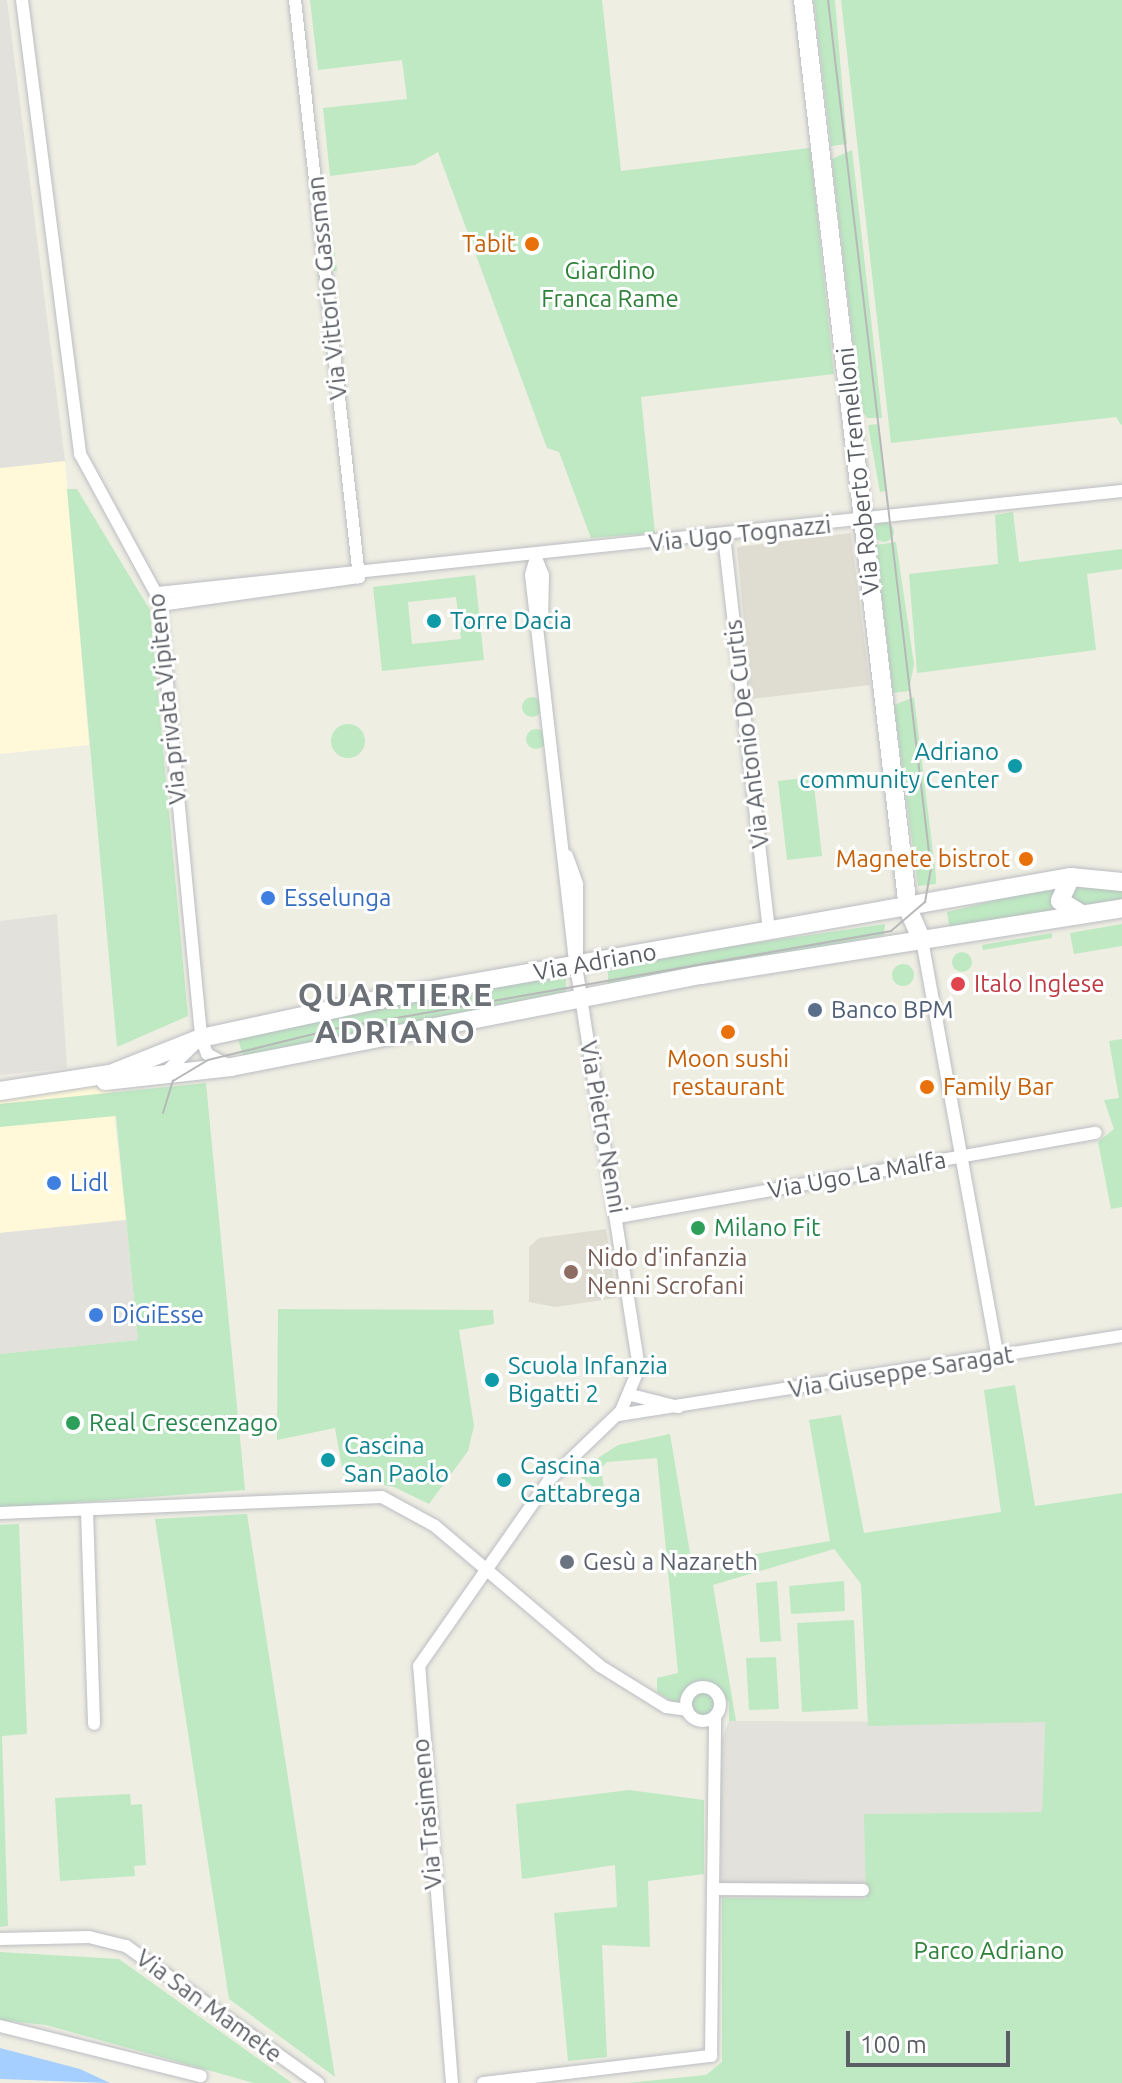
<!DOCTYPE html>
<meta charset="utf-8">
<style>
body{margin:0}
#map{position:relative;width:1122px;height:2083px;overflow:hidden;background:#efeee3;font-family:Ubuntu,sans-serif}
div>[style]{position:absolute}
.commercial>*{inset:0;background:#fff9d9}
.industrial>*{inset:0;background:#e3e1db}
.education>*{inset:0;background:#dfddd2}
.green>*{inset:0;background:#bee9c2}
.round{border-radius:50%}
.water>*{inset:0;background:#a4cfff}
.roads{filter:drop-shadow(0 0 2px #bbbdc3) drop-shadow(0 0 2px #bbbdc3)}
.street>*{height:12px;margin:-6px;padding:0 6px;transform-origin:6px;border-radius:6px;background:#fff}
.street>.ring{margin:-6px;padding:0;box-sizing:content-box;background:none;border:12px solid #fff;border-radius:50%}
.secondary>*{height:18px;margin:-9px;padding:0 9px;transform-origin:9px;border-radius:9px;background:#fff}
.tram>*{height:2px;margin:-1px;padding:0 1px;transform-origin:1px;border-radius:1px;background:#b7b8b8}
.dots>*{width:22px;height:22px;translate:-50% -50%;box-sizing:border-box;border:4px solid #fff;border-radius:50%}
span{translate:-50% -50%;white-space:nowrap;text-align:center;line-height:1.15;-webkit-text-stroke:6px #fff;paint-order:stroke}
.food-label{font-size:24px;color:#c56008}
.right{translate:-100% -50%;text-align:right}
.left{translate:0 -50%;text-align:left}
.park-label{font-size:24px;color:#2e8239}
.street-label{font-size:24px;color:#5b5f65}
.culture-label{font-size:24px;color:#0d838f}
.shop-label{font-size:24px;color:#366cbe}
.health-label{font-size:24px;color:#be3a42}
.service-label{font-size:24px;color:#4e5e75}
.leisure-label{font-size:24px;color:#27864d}
.education-label{font-size:24px;color:#785e54}
.worship-label{font-size:24px;color:#5b616d}
.district-label{font-size:32px;color:#6c7177;font-weight:700;letter-spacing:2px}
.scale{position:absolute;left:846px;top:2031px;width:164px;height:36px;box-sizing:border-box;border:4px solid #5b5f65;border-top:0;padding-left:10px;font-size:24px;line-height:28px;white-space:nowrap;color:#5b5f65;-webkit-text-stroke:6px #fff;paint-order:stroke}
</style>
<div id="map">
<div class="commercial">
<div style="clip-path:polygon(65px 461px,89px 745px,0 754px,0 468px)"></div>
<div style="clip-path:polygon(110px 1079px,126px 1220px,0 1233px,0 1091px)"></div>
</div>
<div class="industrial">
<div style="clip-path:polygon(0 0,7px 0,65px 461px,0 468px)"></div>
<div style="clip-path:polygon(57px 914px,67px 1068px,0 1075px,0 921px)"></div>
<div style="clip-path:polygon(126px 1220px,138px 1340px,0 1354px,0 1233px)"></div>
<div style="clip-path:polygon(729px 1721px,1045px 1722px,1042px 1812px,865px 1814px,866px 1899px,722px 1898px,719px 1747px)"></div>
</div>
<div class="education">
<div style="clip-path:polygon(851px 533px,870px 685px,751px 699px,737px 547px)"></div>
<div style="clip-path:polygon(606px 1229px,617px 1298px,555px 1307px,529px 1302px,529px 1247px,539px 1238px)"></div>
</div>
<div class="green">
<div style="clip-path:polygon(310px 0,602px 0,621px 171px,810px 148px,834px 374px,641px 397px,655px 533px,591px 538px,559px 452px,547px 448px,438px 152px,415px 165px,330px 176px,323px 108px,407px 99px,402px 60px,318px 70px)"></div>
<div style="clip-path:polygon(814px 0,835px 0,847px 144px,831px 146px)"></div>
<div style="clip-path:polygon(841px 0,1122px 0,1122px 426px,1116px 417px,891px 443px)"></div>
<div style="clip-path:polygon(852px 150px,882px 417px,882px 418px,867px 418px,861px 410px,832px 159px)"></div>
<div style="clip-path:polygon(325px 197px,328px 197px,337px 271px,333px 271px)"></div>
<div style="clip-path:polygon(879px 424px,886px 491px,880px 492px,868px 425px)"></div>
<div style="clip-path:polygon(67px 489px,77px 489px,150px 610px,188px 1016px,117px 1047px)"></div>
<div style="clip-path:polygon(1013px 512px,1019px 562px,1122px 549px,1122px 569px,1087px 574px,1096px 650px,917px 673px,909px 574px,998px 564px,995px 515px)"></div>
<div class="round" style="left:874px;top:522px;width:20px;height:20px"></div>
<div style="clip-path:polygon(896px 542px,914px 664px,909px 691px,893px 693px,876px 545px)"></div>
<div style="clip-path:polygon(evenodd,475px 575px,484px 660px,382px 671px,373px 587px,475px 575px,456px 597px,461px 639px,412px 644px,408px 602px,456px 597px)"></div>
<div style="clip-path:polygon(914px 697px,936px 877px,936px 884px,918px 886px,894px 705px)"></div>
<div class="round" style="left:522px;top:697px;width:20px;height:20px"></div>
<div class="round" style="left:331px;top:724px;width:34px;height:34px"></div>
<div class="round" style="left:526px;top:729px;width:20px;height:20px"></div>
<div style="clip-path:polygon(813px 777px,822px 856px,787px 860px,778px 781px)"></div>
<div style="clip-path:polygon(1072px 884px,1122px 887px,1122px 903px,1082px 910px,1070px 904px)"></div>
<div style="clip-path:polygon(1054px 886px,1057px 914px,950px 930px,947px 912px)"></div>
<div style="clip-path:polygon(885px 924px,884px 935px,608px 990px,608px 970px,665px 956px)"></div>
<div style="clip-path:polygon(1122px 924px,1122px 946px,1074px 954px,1070px 933px)"></div>
<div style="clip-path:polygon(1052px 933px,1052px 938px,983px 950px,982px 945px)"></div>
<div class="round" style="left:952px;top:952px;width:20px;height:20px"></div>
<div class="round" style="left:892px;top:964px;width:22px;height:22px"></div>
<div style="clip-path:polygon(566px 975px,566px 992px,244px 1059px,238px 1039px,328px 1015px)"></div>
<div style="clip-path:polygon(1122px 1039px,1122px 1207px,1111px 1209px,1098px 1142px,1114px 1129px,1104px 1100px,1119px 1098px,1109px 1041px)"></div>
<div style="clip-path:polygon(206px 1083px,245px 1490px,0 1508px,0 1354px,138px 1340px,116px 1116px,0 1127px,0 1104px)"></div>
<div style="clip-path:polygon(278px 1309px,493px 1310px,494px 1324px,459px 1330px,474px 1426px,468px 1451px,429px 1504px,394px 1487px,344px 1478px,335px 1428px,277px 1440px)"></div>
<div style="clip-path:polygon(1015px 1385px,1035px 1506px,1122px 1493px,1122px 2083px,627px 2083px,706px 2075px,722px 2062px,722px 1898px,866px 1899px,864px 1814px,1042px 1812px,1045px 1722px,868px 1726px,861px 1584px,834px 1549px,713px 1585px,736px 1721px,729px 1721px,729px 1703px,714px 1684px,692px 1683px,676px 1704px,657px 1692px,657px 1678px,678px 1673px,657px 1458px,607px 1462px,601px 1468px,605px 1495px,575px 1473px,618px 1445px,670px 1434px,692px 1565px,830px 1541px,809px 1420px,841px 1415px,864px 1533px,1001px 1512px,984px 1390px)"></div>
<div style="clip-path:polygon(247px 1514px,311px 1926px,335px 2077px,229px 1999px,155px 1519px)"></div>
<div style="clip-path:polygon(19px 1524px,27px 1734px,2px 1736px,8px 1926px,0 1927px,0 1525px)"></div>
<div style="clip-path:polygon(777px 1581px,781px 1641px,760px 1642px,756px 1583px)"></div>
<div style="clip-path:polygon(844px 1581px,845px 1611px,791px 1614px,789px 1586px)"></div>
<div style="clip-path:polygon(854px 1620px,858px 1709px,802px 1712px,797px 1623px)"></div>
<div style="clip-path:polygon(776px 1657px,779px 1709px,749px 1710px,746px 1658px)"></div>
<div class="round" style="left:689px;top:1690px;width:28px;height:28px"></div>
<div style="clip-path:polygon(629px 1790px,704px 1800px,704px 1874px,648px 1881px,650px 1947px,602px 1945px,607px 2057px,568px 2061px,554px 1913px,617px 1907px,615px 1865px,522px 1879px,516px 1804px)"></div>
<div style="clip-path:polygon(130px 1794px,131px 1805px,142px 1804px,146px 1865px,134px 1866px,135px 1876px,60px 1881px,55px 1798px)"></div>
<div style="clip-path:polygon(0 1952px,119px 1959px,292px 2083px,254px 2083px,46px 2025px,0 2020px)"></div>
</div>
<div class="water">
<div style="clip-path:polygon(0 2048px,80px 2069px,110px 2083px,0 2079px)"></div>
</div>
<div class="roads">
<div class="street">
<div style="left:22px;top:0;width:458px;rotate:82.7deg"></div>
<div style="left:80px;top:454px;width:165px;rotate:61.4deg"></div>
<div style="left:159px;top:599px;width:441px;rotate:84.5deg"></div>
<div style="left:201px;top:1038px;width:17px;rotate:69deg"></div>
<div style="left:207px;top:1054px;width:26px;rotate:28deg"></div>
<div style="left:295px;top:0;width:581px;rotate:83.67deg"></div>
<div style="left:724px;top:536px;width:399px;rotate:83.5deg"></div>
<div style="left:536px;top:558px;width:18px;rotate:68deg"></div>
<div style="left:543px;top:575px;width:49px;rotate:91.2deg"></div>
<div style="left:158px;top:593px;width:969px;rotate:-6.04deg"></div>
<div style="left:160px;top:605px;width:201px;rotate:-8deg"></div>
<div style="left:567px;top:856px;width:30px;rotate:70deg"></div>
<div style="left:577px;top:884px;width:82px;rotate:90deg"></div>
<div style="left:922px;top:940px;width:425px;rotate:79.7deg"></div>
<div style="left:164px;top:1074px;width:52px;rotate:-44.2deg"></div>
<div style="left:618px;top:1217px;width:485px;rotate:-10deg"></div>
<div style="left:631px;top:1395px;width:49px;rotate:14.3deg"></div>
<div style="left:618px;top:1415px;width:510px;rotate:-8.91deg"></div>
<div style="left:87px;top:1511px;width:213px;rotate:88.1deg"></div>
<div style="left:0;top:1513px;width:382px;rotate:-2.4deg"></div>
<div style="left:382px;top:1497px;width:60px;rotate:28.7deg"></div>
<div style="left:435px;top:1526px;width:216px;rotate:40.3deg"></div>
<div style="left:600px;top:1666px;width:78px;rotate:31.8deg"></div>
<div style="left:666px;top:1707px;width:21px;rotate:8deg"></div>
<div class="ring" style="left:686px;top:1687px;width:22px;height:22px"></div>
<div style="left:713px;top:1889px;width:150px;rotate:0.4deg"></div>
<div style="left:0;top:1939px;width:89px;rotate:-1.3deg"></div>
<div style="left:89px;top:1937px;width:38px;rotate:14deg"></div>
<div style="left:126px;top:1946px;width:236px;rotate:35.5deg"></div>
<div style="left:0;top:2026px;width:207px;rotate:14deg"></div>
<div style="left:452px;top:2083px;width:418px;rotate:-94.5deg"></div>
<div style="left:419px;top:1666px;width:227px;rotate:-55deg"></div>
<div style="left:549px;top:1480px;width:100px;rotate:-43.8deg"></div>
<div style="left:621px;top:1411px;width:47px;rotate:-67.3deg"></div>
<div style="left:639px;top:1368px;width:421px;rotate:-98.9deg"></div>
<div style="left:574px;top:952px;width:379px;rotate:-96.5deg"></div>
<div style="left:531px;top:575px;width:18px;rotate:-74deg"></div>
<div style="left:483px;top:2083px;width:230px;rotate:-6.8deg"></div>
<div style="left:711px;top:2056px;width:339px;rotate:-89.3deg"></div>
</div>
<div class="secondary">
<div style="left:803px;top:0;width:915px;rotate:83.41deg"></div>
<div style="left:908px;top:909px;width:34px;rotate:66deg"></div>
<div style="left:1071px;top:877px;width:26px;rotate:115deg"></div>
<div style="left:1060px;top:901px;width:26px;rotate:31deg"></div>
<div style="left:105px;top:1081px;width:127px;rotate:-6.3deg"></div>
<div style="left:231px;top:1067px;width:479px;rotate:-11.1deg"></div>
<div style="left:701px;top:975px;width:426px;rotate:-9deg"></div>
<div style="left:0;top:1091px;width:111px;rotate:-8.8deg"></div>
<div style="left:110px;top:1074px;width:98px;rotate:-21.6deg"></div>
<div style="left:201px;top:1038px;width:184px;rotate:-12.2deg"></div>
<div style="left:381px;top:999px;width:701px;rotate:-10.03deg"></div>
<div style="left:1071px;top:877px;width:51px;rotate:5.6deg"></div>
</div>
</div>
<div class="tram">
<div style="left:163px;top:1113px;width:34px;rotate:-73deg"></div>
<div style="left:173px;top:1081px;width:41px;rotate:-31deg"></div>
<div style="left:208px;top:1060px;width:130px;rotate:-13.8deg"></div>
<div style="left:334px;top:1029px;width:566px;rotate:-9.98deg"></div>
<div style="left:891px;top:931px;width:45px;rotate:-40.5deg"></div>
<div style="left:925px;top:902px;width:34px;rotate:-80deg"></div>
<div style="left:931px;top:869px;width:875px;rotate:-96.76deg"></div>
</div>
<div class="dots">
<div style="left:532px;top:244px;background:#e8710a"></div>
<div style="left:434px;top:621px;background:#0f9aa8"></div>
<div style="left:1015px;top:766px;background:#0f9aa8"></div>
<div style="left:1026px;top:859px;background:#e8710a"></div>
<div style="left:268px;top:898px;background:#3f7fe0"></div>
<div style="left:958px;top:984px;background:#e0444e"></div>
<div style="left:815px;top:1010px;background:#5c6f8a"></div>
<div style="left:728px;top:1032px;background:#e8710a"></div>
<div style="left:927px;top:1087px;background:#e8710a"></div>
<div style="left:54px;top:1183px;background:#3f7fe0"></div>
<div style="left:698px;top:1228px;background:#2e9e5b"></div>
<div style="left:571px;top:1272px;background:#8d6e63"></div>
<div style="left:96px;top:1315px;background:#3f7fe0"></div>
<div style="left:492px;top:1380px;background:#0f9aa8"></div>
<div style="left:73px;top:1423px;background:#2e9e5b"></div>
<div style="left:328px;top:1460px;background:#0f9aa8"></div>
<div style="left:504px;top:1480px;background:#0f9aa8"></div>
<div style="left:567px;top:1562px;background:#6b7280"></div>
</div>
<div class="food-label">
<span class="right" style="left:516px;top:244px">Tabit</span>
<span class="right" style="left:1010px;top:859px">Magnete bistrot</span>
<span style="left:728px;top:1073px">Moon sushi<br>restaurant</span>
<span class="left" style="left:943px;top:1087px">Family Bar</span>
</div>
<div class="park-label">
<span style="left:610px;top:285px">Giardino<br>Franca Rame</span>
<span style="left:989px;top:1951px">Parco Adriano</span>
</div>
<div class="street-label">
<span style="left:327px;top:288px;rotate:-96deg">Via Vittorio Gassman</span>
<span style="left:858px;top:471px;rotate:-96deg">Via Roberto Tremelloni</span>
<span style="left:740px;top:534px;rotate:-6deg">Via Ugo Tognazzi</span>
<span style="left:167px;top:699px;rotate:-96deg">Via privata Vipiteno</span>
<span style="left:747px;top:734px;rotate:-97deg">Via Antonio De Curtis</span>
<span style="left:595px;top:962px;rotate:-10deg">Via Adriano</span>
<span style="left:603px;top:1127px;rotate:80deg">Via Pietro Nenni</span>
<span style="left:857px;top:1175px;rotate:-10deg">Via Ugo La Malfa</span>
<span style="left:901px;top:1372px;rotate:-9deg">Via Giuseppe Saragat</span>
<span style="left:427px;top:1814px;rotate:-95deg">Via Trasimeno</span>
<span style="left:209px;top:2006px;rotate:36deg">Via San Mamete</span>
</div>
<div class="culture-label">
<span class="left" style="left:450px;top:621px">Torre Dacia</span>
<span class="right" style="left:999px;top:766px">Adriano<br>community Center</span>
<span class="left" style="left:508px;top:1380px">Scuola Infanzia<br>Bigatti 2</span>
<span class="left" style="left:344px;top:1460px">Cascina<br>San Paolo</span>
<span class="left" style="left:520px;top:1480px">Cascina<br>Cattabrega</span>
</div>
<div class="shop-label">
<span class="left" style="left:284px;top:898px">Esselunga</span>
<span class="left" style="left:70px;top:1183px">Lidl</span>
<span class="left" style="left:112px;top:1315px">DiGiEsse</span>
</div>
<div class="health-label">
<span class="left" style="left:974px;top:984px">Italo Inglese</span>
</div>
<div class="service-label">
<span class="left" style="left:831px;top:1010px">Banco BPM</span>
</div>
<div class="leisure-label">
<span class="left" style="left:714px;top:1228px">Milano Fit</span>
<span class="left" style="left:89px;top:1423px">Real Crescenzago</span>
</div>
<div class="education-label">
<span class="left" style="left:587px;top:1272px">Nido d'infanzia<br>Nenni Scrofani</span>
</div>
<div class="worship-label">
<span class="left" style="left:583px;top:1562px">Gesù a Nazareth</span>
</div>
<div class="district-label">
<span style="left:396px;top:1013px">QUARTIERE<br>ADRIANO</span>
</div>
<div class="scale">100 m</div>
</div>
